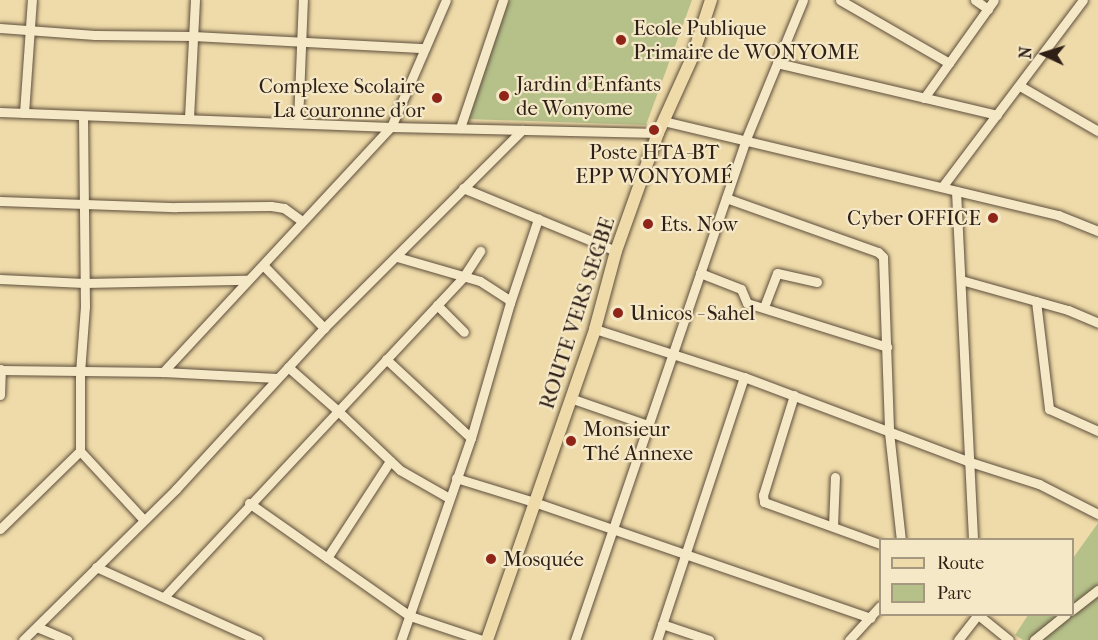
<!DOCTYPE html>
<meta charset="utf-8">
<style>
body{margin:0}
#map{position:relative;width:1098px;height:640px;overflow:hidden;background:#efdba9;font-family:"IM FELL French Canon",serif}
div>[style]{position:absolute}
.green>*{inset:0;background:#b6c18a}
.roads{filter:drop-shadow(0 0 2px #5e4e3c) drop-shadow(0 0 2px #5e4e3c)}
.minor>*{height:9px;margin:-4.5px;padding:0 4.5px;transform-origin:4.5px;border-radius:4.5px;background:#f5e8c7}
.major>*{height:12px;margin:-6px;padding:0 6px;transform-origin:6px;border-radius:6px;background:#efdba9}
.dots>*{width:16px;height:16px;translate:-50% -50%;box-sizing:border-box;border:3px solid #f5e8c7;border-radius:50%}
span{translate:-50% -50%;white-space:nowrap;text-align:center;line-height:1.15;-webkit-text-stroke:4.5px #f5e8c7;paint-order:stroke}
.poi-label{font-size:21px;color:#2e1f17}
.left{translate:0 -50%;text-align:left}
.right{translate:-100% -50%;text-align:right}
.street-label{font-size:21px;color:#2e1f17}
.legend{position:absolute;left:879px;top:538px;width:195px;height:78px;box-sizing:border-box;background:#f5e8c7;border:2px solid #a59881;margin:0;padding:8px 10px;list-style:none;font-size:18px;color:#2e1f17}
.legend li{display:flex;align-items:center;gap:12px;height:30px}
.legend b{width:30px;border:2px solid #a59881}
.north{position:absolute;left:1014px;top:24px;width:60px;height:60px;-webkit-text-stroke:4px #f5e8c7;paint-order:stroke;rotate:274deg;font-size:16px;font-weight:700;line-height:24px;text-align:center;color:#2e1f17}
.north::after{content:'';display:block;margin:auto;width:21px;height:27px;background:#2e1f17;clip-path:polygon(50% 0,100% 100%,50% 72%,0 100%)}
</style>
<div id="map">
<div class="green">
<div style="clip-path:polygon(509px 0,692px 0,646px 125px,467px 119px)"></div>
<div style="clip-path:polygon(1098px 523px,1098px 640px,1023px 640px,1015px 635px,1028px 615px,1072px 614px,1073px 558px)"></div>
</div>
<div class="roads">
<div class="minor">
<div style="left:840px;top:0;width:126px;rotate:30deg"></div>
<div style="left:975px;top:0;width:16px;rotate:35deg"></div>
<div style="left:0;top:28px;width:95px;rotate:4.2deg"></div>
<div style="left:95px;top:35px;width:98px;rotate:0.6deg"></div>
<div style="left:193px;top:36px;width:232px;rotate:3deg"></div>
<div style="left:777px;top:63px;width:226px;rotate:13.3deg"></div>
<div style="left:1020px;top:86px;width:90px;rotate:30deg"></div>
<div style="left:924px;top:98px;width:120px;rotate:-54.5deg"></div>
<div style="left:0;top:112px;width:391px;rotate:2.2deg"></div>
<div style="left:391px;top:127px;width:267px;rotate:1.3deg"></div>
<div style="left:24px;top:113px;width:113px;rotate:-86deg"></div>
<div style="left:83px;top:116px;width:190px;rotate:89.4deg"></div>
<div style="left:85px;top:306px;width:67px;rotate:94.3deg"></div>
<div style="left:80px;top:373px;width:78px;rotate:90deg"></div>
<div style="left:80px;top:451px;width:93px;rotate:47.2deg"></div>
<div style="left:189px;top:118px;width:118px;rotate:-87.1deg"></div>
<div style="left:663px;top:121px;width:406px;rotate:13.4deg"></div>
<div style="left:1058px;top:215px;width:43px;rotate:21.8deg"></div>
<div style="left:298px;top:122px;width:122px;rotate:-87.7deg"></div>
<div style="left:460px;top:128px;width:135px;rotate:-71.4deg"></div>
<div style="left:942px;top:187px;width:234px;rotate:-53deg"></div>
<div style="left:463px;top:188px;width:165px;rotate:22.4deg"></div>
<div style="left:956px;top:191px;width:349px;rotate:87.2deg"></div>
<div style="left:726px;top:198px;width:161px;rotate:19.6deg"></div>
<div style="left:878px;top:252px;width:7px;rotate:45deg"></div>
<div style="left:883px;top:257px;width:175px;rotate:88deg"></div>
<div style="left:889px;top:432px;width:109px;rotate:83.7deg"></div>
<div style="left:0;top:201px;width:176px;rotate:2deg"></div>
<div style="left:176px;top:207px;width:95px;rotate:-0.6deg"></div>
<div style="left:271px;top:206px;width:13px;rotate:9deg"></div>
<div style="left:284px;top:208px;width:22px;rotate:36deg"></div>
<div style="left:397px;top:257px;width:86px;rotate:16.1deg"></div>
<div style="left:480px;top:281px;width:35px;rotate:33deg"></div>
<div style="left:509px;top:300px;width:3px;rotate:72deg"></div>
<div style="left:263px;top:265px;width:88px;rotate:45.9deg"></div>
<div style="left:700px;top:273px;width:44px;rotate:21.3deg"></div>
<div style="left:741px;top:289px;width:15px;rotate:67deg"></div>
<div style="left:747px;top:303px;width:147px;rotate:17.4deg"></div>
<div style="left:0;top:279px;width:84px;rotate:2.7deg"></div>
<div style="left:84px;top:283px;width:163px;rotate:-1.1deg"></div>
<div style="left:961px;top:280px;width:111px;rotate:15.7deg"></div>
<div style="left:1068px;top:310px;width:33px;rotate:23deg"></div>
<div style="left:1036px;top:301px;width:109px;rotate:83.1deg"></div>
<div style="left:1049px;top:409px;width:54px;rotate:24.2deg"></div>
<div style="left:437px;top:305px;width:38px;rotate:45deg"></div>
<div style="left:764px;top:307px;width:36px;rotate:-69deg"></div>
<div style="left:777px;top:273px;width:41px;rotate:12.7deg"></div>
<div style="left:595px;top:329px;width:157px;rotate:17.9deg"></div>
<div style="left:744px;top:377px;width:238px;rotate:20.6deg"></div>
<div style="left:967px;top:461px;width:76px;rotate:17.7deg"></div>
<div style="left:1039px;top:484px;width:66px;rotate:27deg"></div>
<div style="left:386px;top:359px;width:116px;rotate:42.9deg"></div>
<div style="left:288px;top:367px;width:65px;rotate:41.3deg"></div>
<div style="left:337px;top:410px;width:87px;rotate:43.6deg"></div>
<div style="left:400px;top:470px;width:56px;rotate:29.7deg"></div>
<div style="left:0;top:370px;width:163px;rotate:0.7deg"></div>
<div style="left:163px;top:372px;width:114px;rotate:3deg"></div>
<div style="left:163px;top:372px;width:335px;rotate:-47.1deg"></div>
<div style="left:391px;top:127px;width:138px;rotate:-66.6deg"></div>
<div style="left:0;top:395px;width:26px;rotate:-88deg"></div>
<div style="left:794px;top:395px;width:105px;rotate:107.2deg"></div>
<div style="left:763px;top:495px;width:7px;rotate:82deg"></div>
<div style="left:764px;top:502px;width:123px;rotate:19.9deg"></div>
<div style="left:570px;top:398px;width:83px;rotate:19.1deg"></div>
<div style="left:456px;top:478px;width:82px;rotate:17.1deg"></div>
<div style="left:534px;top:502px;width:356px;rotate:19deg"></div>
<div style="left:249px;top:503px;width:197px;rotate:35.1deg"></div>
<div style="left:410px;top:616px;width:76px;rotate:18.4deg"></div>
<div style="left:833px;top:526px;width:49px;rotate:-87.7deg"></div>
<div style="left:0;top:529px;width:112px;rotate:-44.3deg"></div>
<div style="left:327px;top:558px;width:116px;rotate:-57deg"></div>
<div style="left:96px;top:567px;width:178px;rotate:24.3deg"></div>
<div style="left:164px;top:597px;width:439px;rotate:-46.9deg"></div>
<div style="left:464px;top:276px;width:30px;rotate:-57deg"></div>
<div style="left:1072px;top:610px;width:33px;rotate:-38deg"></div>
<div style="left:977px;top:614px;width:41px;rotate:39.1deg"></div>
<div style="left:662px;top:624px;width:50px;rotate:18.8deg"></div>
<div style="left:37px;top:627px;width:33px;rotate:23deg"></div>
<div style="left:23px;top:640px;width:215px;rotate:-44.6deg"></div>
<div style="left:176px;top:489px;width:219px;rotate:-47.4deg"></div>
<div style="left:324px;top:328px;width:280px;rotate:-45deg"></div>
<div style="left:401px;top:640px;width:214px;rotate:-70.9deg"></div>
<div style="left:471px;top:438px;width:141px;rotate:-73.9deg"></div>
<div style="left:510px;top:303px;width:89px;rotate:-71.6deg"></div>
<div style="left:575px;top:640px;width:529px;rotate:-71.15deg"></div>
<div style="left:746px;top:139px;width:150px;rotate:-67.7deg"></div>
<div style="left:657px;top:640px;width:277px;rotate:-71.7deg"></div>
<div style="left:849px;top:640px;width:46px;rotate:-47.6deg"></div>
<div style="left:958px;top:640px;width:33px;rotate:-52deg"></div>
<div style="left:1034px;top:640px;width:41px;rotate:-39.1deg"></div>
</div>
<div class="major">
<div style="left:487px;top:640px;width:329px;rotate:-70.8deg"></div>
<div style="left:595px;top:329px;width:81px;rotate:-74.9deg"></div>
<div style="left:616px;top:251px;width:125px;rotate:-70.4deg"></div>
<div style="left:658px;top:133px;width:82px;rotate:-65.6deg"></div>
<div style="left:692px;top:58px;width:61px;rotate:-71.9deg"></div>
</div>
</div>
<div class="dots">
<div style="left:621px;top:40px;background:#8f2418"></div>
<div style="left:504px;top:96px;background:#8f2418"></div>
<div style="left:437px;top:98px;background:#8f2418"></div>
<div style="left:654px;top:130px;background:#8f2418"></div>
<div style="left:993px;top:218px;background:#8f2418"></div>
<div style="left:648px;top:224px;background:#8f2418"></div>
<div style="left:618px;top:313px;background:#8f2418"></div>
<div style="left:571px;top:441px;background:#8f2418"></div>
<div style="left:491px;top:559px;background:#8f2418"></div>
</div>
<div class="poi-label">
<span class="left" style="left:633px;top:40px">Ecole Publique<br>Primaire de WONYOME</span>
<span class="left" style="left:516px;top:96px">Jardin d'Enfants<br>de Wonyome</span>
<span class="right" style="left:425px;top:98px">Complexe Scolaire<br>La couronne d'or</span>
<span style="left:654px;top:164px">Poste HTA-BT<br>EPP WONYOMÉ</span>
<span class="right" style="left:981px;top:218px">Cyber OFFICE</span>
<span class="left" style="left:660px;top:224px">Ets. Now</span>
<span class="left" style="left:630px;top:313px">Unicos - Sahel</span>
<span class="left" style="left:583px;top:441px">Monsieur<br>Thé Annexe</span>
<span class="left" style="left:503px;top:559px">Mosquée</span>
</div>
<div class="street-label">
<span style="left:577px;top:313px;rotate:-72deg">ROUTE VERS SEGBE</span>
</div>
<ul class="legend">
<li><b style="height:8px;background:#efdba9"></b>Route</li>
<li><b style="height:16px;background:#b6c18a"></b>Parc</li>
</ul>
<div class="north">N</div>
</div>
